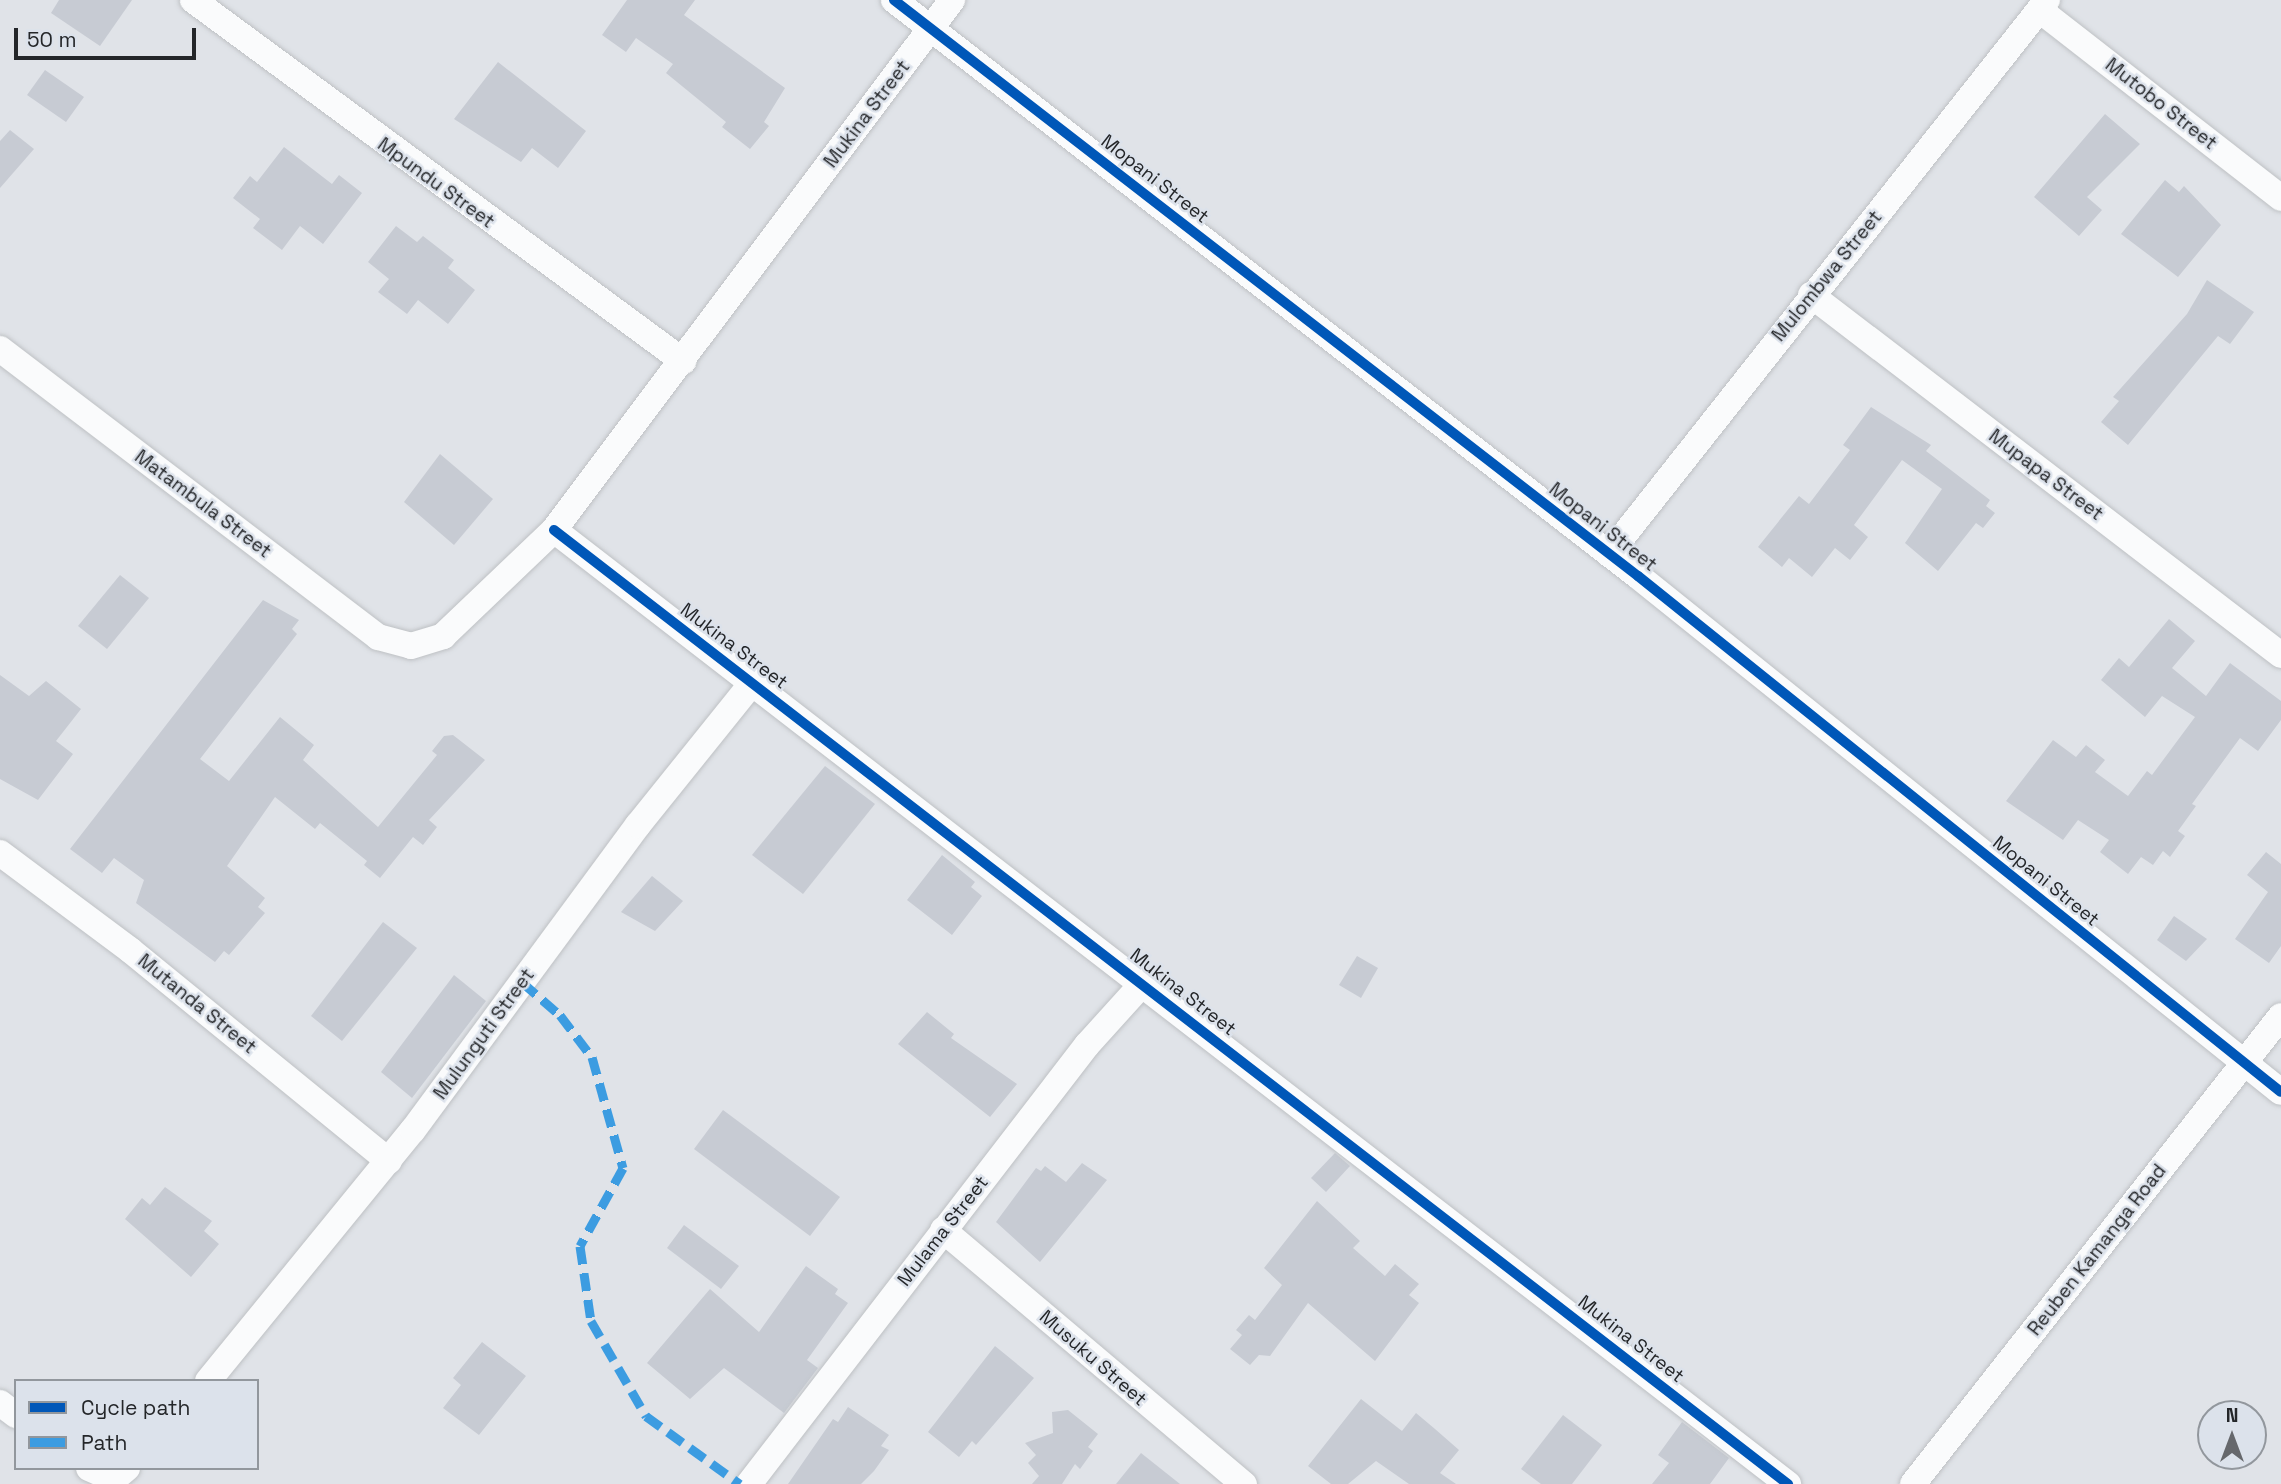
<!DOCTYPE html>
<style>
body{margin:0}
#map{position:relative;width:2281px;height:1484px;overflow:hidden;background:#e0e3e8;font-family:"Space Grotesk",sans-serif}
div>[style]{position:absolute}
.building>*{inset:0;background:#c7cbd3}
.roads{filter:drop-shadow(0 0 2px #bec1c4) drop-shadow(0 0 2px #bec1c4)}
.street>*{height:26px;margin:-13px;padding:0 13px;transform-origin:13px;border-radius:13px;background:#fafbfc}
.quiet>*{height:9px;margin-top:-4.5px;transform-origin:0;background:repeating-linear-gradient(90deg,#3c9ce1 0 18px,transparent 0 27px)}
.cycleway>*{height:10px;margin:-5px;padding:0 5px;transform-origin:5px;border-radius:5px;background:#0057b8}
span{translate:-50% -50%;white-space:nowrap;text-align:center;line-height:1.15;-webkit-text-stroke:5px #dce2eb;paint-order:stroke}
.street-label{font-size:19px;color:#242629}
.legend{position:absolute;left:14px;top:1379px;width:245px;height:91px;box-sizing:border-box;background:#dce2eb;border:2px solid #92979d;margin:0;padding:9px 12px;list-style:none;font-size:21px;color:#242629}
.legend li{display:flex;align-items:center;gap:14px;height:35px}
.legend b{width:35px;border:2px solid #92979d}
.north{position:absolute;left:2197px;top:1400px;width:70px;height:70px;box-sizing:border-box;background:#dce2eb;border:2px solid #92979d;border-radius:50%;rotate:0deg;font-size:19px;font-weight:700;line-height:28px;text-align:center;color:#242629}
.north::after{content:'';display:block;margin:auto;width:24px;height:32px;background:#66686c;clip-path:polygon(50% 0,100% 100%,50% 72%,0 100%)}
.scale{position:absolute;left:14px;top:28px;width:182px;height:32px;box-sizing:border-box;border:4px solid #242629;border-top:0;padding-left:9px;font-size:21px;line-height:24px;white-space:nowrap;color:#242629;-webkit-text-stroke:5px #dce2eb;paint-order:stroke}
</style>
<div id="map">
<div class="building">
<div style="clip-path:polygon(59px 0,132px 0,100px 46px,51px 13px)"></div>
<div style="clip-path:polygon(627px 0,695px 0,684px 15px,785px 88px,764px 122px,769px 126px,750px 149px,722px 127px,726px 122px,666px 73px,673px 64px,636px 38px,626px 52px,602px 35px)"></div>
<div style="clip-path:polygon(498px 62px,586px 131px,558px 168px,532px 148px,521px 162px,454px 119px)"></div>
<div style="clip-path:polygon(45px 70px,84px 97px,66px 122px,27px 95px)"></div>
<div style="clip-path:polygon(2105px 114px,2140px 144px,2087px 197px,2102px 210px,2079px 236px,2034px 197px)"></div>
<div style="clip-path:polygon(10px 130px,34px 149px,0 188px,0 141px)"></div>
<div style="clip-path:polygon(284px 147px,332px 184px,339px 175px,362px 193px,323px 244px,300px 226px,282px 250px,253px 228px,260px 219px,233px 198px,250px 176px,257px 182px)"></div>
<div style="clip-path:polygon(2165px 180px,2179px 192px,2184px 186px,2221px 225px,2178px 277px,2121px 234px)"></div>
<div style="clip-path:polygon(396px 226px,417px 242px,423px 236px,454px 260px,448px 268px,475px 290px,448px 324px,418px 300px,407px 314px,378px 292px,389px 279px,368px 262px)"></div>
<div style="clip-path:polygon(2207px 280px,2254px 312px,2230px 344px,2218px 336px,2128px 445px,2101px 422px,2119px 401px,2113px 397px,2187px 314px)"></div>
<div style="clip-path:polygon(1871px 407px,1931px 445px,1926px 451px,1990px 500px,1986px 506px,1995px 513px,1983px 528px,1976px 523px,1938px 571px,1905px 543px,1942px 489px,1902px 460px,1854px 525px,1868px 537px,1850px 560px,1835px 548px,1812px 577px,1789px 558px,1782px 567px,1758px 547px,1799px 496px,1809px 504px,1850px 450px,1843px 445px)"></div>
<div style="clip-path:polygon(440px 454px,493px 499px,454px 545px,404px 502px)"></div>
<div style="clip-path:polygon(120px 575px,149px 598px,107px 649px,78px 626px)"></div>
<div style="clip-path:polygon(263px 600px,299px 620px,292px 629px,297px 634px,200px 759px,229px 781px,280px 717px,314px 745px,303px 760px,378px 827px,437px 755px,432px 751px,444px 736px,453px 735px,485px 760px,429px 820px,437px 827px,423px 845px,413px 837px,380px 878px,364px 865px,367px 861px,320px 823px,315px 829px,275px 797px,227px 866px,265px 898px,258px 907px,265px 913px,229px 955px,224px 951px,215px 962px,136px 903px,144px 880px,114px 858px,102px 873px,70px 849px)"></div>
<div style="clip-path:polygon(2169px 619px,2195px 641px,2172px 668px,2206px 696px,2230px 663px,2281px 701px,2281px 720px,2258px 751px,2240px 738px,2192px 804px,2196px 806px,2178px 831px,2185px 836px,2170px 857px,2163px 851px,2153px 865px,2141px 857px,2128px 874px,2100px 852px,2109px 840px,2078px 820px,2063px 840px,2006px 801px,2053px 740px,2076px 757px,2086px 745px,2105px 760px,2095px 772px,2128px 796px,2147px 771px,2152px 775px,2195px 717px,2162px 696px,2145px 717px,2101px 680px,2119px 658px,2129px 667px)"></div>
<div style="clip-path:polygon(0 675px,29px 696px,46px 681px,81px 709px,56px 741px,73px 754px,38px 800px,0 779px)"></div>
<div style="clip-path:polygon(825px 766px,875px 804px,803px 894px,752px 855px)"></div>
<div style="clip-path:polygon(2266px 852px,2281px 864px,2281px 946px,2269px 963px,2235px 939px,2268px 892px,2247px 875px)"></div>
<div style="clip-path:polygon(942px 855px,975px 882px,971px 887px,982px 896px,952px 935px,907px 900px)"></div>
<div style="clip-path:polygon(652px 876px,683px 901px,655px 931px,621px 912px)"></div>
<div style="clip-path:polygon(2174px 916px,2207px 939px,2186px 961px,2157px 940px)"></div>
<div style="clip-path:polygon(383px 922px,417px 948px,342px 1041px,311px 1016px)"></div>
<div style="clip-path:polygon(1357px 956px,1378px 968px,1361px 998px,1339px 985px)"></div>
<div style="clip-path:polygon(454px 975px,486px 1001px,412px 1098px,381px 1072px)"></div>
<div style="clip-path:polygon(927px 1012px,954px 1034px,951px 1038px,1017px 1084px,990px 1117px,898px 1044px)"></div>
<div style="clip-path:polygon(723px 1110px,840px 1197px,810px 1236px,694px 1149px)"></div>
<div style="clip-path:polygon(1335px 1153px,1350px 1166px,1326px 1192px,1311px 1178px)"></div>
<div style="clip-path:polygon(1082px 1163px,1107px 1180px,1040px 1262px,996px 1222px,1036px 1168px,1041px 1171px,1045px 1166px,1066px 1182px)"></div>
<div style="clip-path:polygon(165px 1187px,212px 1221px,204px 1231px,219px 1244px,191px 1277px,125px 1219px,142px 1198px,150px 1205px)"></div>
<div style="clip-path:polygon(1317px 1201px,1360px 1241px,1353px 1248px,1385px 1276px,1395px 1264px,1419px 1284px,1409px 1295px,1419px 1303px,1375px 1361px,1308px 1303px,1270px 1356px,1259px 1355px,1250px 1365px,1230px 1349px,1242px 1335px,1236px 1330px,1249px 1315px,1255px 1320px,1282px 1285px,1264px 1268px)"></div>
<div style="clip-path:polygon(684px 1225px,739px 1266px,721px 1289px,667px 1248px)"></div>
<div style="clip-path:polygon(806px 1266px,838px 1289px,835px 1294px,848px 1303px,807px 1360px,818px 1368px,784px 1413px,724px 1368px,690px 1399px,647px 1363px,710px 1289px,759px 1332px)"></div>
<div style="clip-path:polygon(482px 1342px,526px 1376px,479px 1435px,443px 1408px,461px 1385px,453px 1378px)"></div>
<div style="clip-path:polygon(995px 1346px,1034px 1378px,976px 1445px,972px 1441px,959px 1457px,928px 1432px)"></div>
<div style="clip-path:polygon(1361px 1399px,1402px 1431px,1416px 1413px,1435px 1429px,1459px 1450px,1440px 1473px,1456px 1484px,1409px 1484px,1376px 1461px,1348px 1484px,1331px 1484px,1308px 1466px)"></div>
<div style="clip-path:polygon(848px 1407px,889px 1435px,881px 1446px,889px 1450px,874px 1471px,861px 1484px,788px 1484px,833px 1419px,838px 1422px)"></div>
<div style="clip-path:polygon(1068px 1410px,1098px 1434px,1088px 1447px,1093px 1451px,1080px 1469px,1075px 1464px,1062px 1484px,1032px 1484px,1039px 1476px,1028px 1463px,1036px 1455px,1025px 1443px,1053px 1433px,1052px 1412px)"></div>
<div style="clip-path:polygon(1563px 1415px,1602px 1445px,1572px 1484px,1541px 1484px,1521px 1469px)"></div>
<div style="clip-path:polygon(1682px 1422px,1729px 1458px,1710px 1484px,1652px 1484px,1669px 1463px,1658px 1455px)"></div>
<div style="clip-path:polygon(1141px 1453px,1180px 1484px,1116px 1484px)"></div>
</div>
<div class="roads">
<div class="street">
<div style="left:193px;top:0;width:609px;rotate:36.38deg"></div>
<div style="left:894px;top:0;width:941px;rotate:37.75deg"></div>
<div style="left:1638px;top:576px;width:824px;rotate:38.75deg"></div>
<div style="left:2041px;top:11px;width:304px;rotate:37.9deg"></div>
<div style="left:1811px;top:295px;width:592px;rotate:37.45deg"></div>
<div style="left:0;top:349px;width:475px;rotate:37.3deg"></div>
<div style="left:378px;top:637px;width:34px;rotate:15deg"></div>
<div style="left:411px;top:646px;width:34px;rotate:-17deg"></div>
<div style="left:443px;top:636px;width:153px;rotate:-43.7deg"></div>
<div style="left:554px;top:530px;width:663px;rotate:-53.1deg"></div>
<div style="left:554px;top:530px;width:1560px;rotate:37.71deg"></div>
<div style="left:1609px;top:554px;width:706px;rotate:-51.67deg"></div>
<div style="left:0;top:853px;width:162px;rotate:36.7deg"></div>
<div style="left:130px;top:950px;width:334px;rotate:39.2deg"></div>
<div style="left:943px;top:1230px;width:394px;rotate:40.2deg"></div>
<div style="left:208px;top:1381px;width:324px;rotate:-50.8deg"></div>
<div style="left:413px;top:1130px;width:379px;rotate:-53.6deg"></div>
<div style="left:638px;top:825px;width:184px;rotate:-51.2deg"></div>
<div style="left:0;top:1403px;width:20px;rotate:37deg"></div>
<div style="left:89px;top:1468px;width:27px;rotate:24deg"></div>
<div style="left:114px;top:1479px;width:17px;rotate:-40deg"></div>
<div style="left:749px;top:1484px;width:554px;rotate:-52.41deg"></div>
<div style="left:1087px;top:1045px;width:84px;rotate:-47.9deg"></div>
<div style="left:1913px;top:1484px;width:595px;rotate:-51.82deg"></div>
</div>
</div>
<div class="quiet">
<div style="left:522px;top:982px;width:50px;rotate:41deg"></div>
<div style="left:560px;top:1015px;width:53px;rotate:52.7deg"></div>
<div style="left:592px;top:1057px;width:115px;rotate:74.4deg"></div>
<div style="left:623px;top:1168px;width:89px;rotate:118.9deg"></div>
<div style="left:580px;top:1246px;width:76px;rotate:81.7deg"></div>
<div style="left:591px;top:1321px;width:110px;rotate:59.9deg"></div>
<div style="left:646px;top:1416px;width:116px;rotate:35.9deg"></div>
</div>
<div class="cycleway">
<div style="left:894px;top:0;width:941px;rotate:37.75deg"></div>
<div style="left:1638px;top:576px;width:824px;rotate:38.75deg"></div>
<div style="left:554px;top:530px;width:1560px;rotate:37.71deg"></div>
</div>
<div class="street-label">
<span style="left:2161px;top:104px;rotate:38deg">Mutobo Street</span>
<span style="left:867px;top:114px;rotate:-53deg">Mukina Street</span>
<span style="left:1155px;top:179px;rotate:38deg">Mopani Street</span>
<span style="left:436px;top:183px;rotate:36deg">Mpundu Street</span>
<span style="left:1827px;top:276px;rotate:-51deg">Mulombwa Street</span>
<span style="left:2046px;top:475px;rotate:37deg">Mupapa Street</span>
<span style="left:203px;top:504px;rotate:37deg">Matambula Street</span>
<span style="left:1603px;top:527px;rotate:38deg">Mopani Street</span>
<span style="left:734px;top:646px;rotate:37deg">Mukina Street</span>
<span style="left:2046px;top:881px;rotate:39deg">Mopani Street</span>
<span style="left:1183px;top:992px;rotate:38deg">Mukina Street</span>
<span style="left:197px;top:1004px;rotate:39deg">Mutanda Street</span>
<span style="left:484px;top:1034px;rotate:-54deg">Mulunguti Street</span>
<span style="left:943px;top:1231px;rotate:-52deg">Mulama Street</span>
<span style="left:2097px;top:1250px;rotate:-52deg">Reuben Kamanga Road</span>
<span style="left:1631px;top:1339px;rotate:38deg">Mukina Street</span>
<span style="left:1093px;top:1358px;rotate:41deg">Musuku Street</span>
</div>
<ul class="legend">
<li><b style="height:9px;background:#0057b8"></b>Cycle path</li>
<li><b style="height:9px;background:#3c9ce1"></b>Path</li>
</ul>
<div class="north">N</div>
<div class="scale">50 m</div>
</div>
